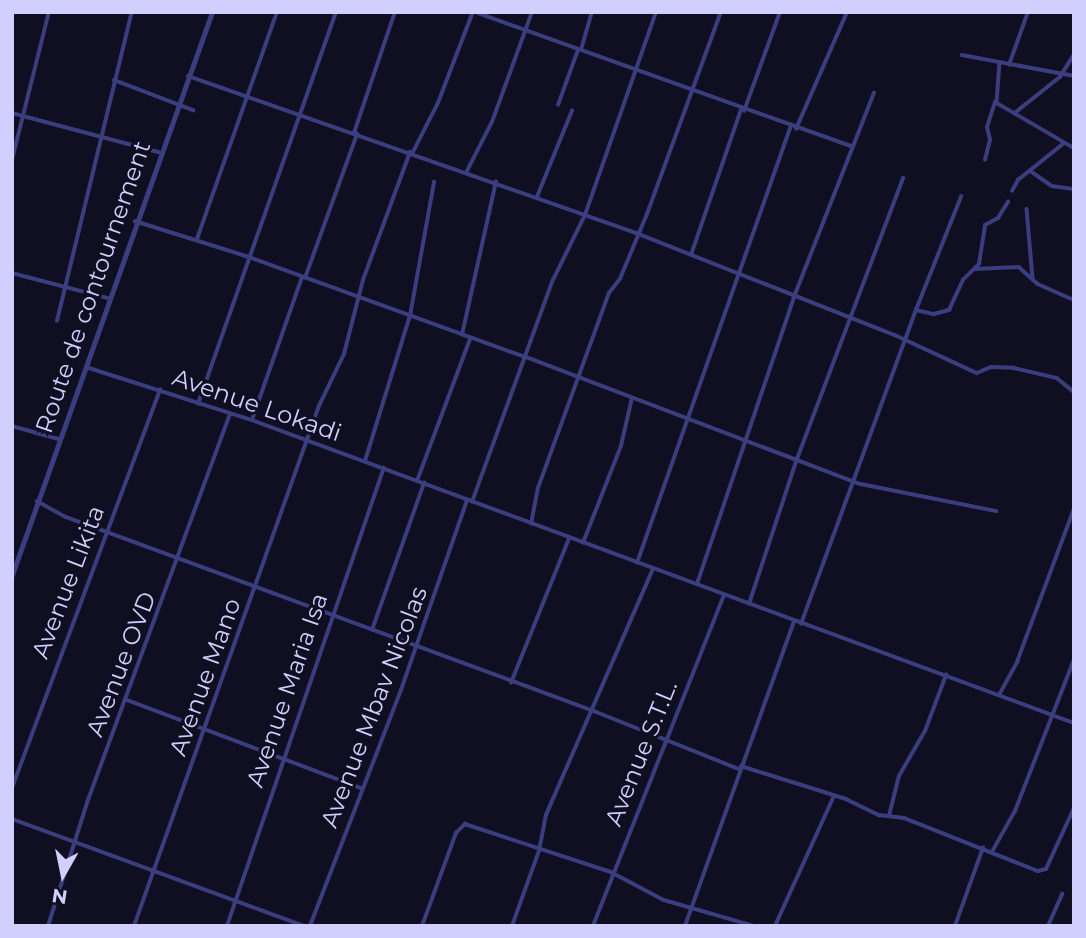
<!DOCTYPE html>
<style>
body{margin:0}
#map{position:relative;width:1086px;height:938px;overflow:hidden;background:#100e21;font-family:Montserrat,sans-serif}
div>[style]{position:absolute}
.minor>*{height:3.5px;margin:-1.75px;padding:0 1.75px;transform-origin:1.75px;border-radius:1.75px;background:#3a3e7e}
.tertiary>*{height:4.5px;margin:-2.25px;padding:0 2.25px;transform-origin:2.25px;border-radius:2.25px;background:#3a3e7e}
span{translate:-50% -50%;white-space:nowrap;text-align:center;line-height:1.15;-webkit-text-stroke:6px #100e21;paint-order:stroke}
.street-label{font-size:24px;color:#d1cffd}
.frame{position:absolute;inset:0;border:14px solid #d1cffd;pointer-events:none}
.north{position:absolute;left:28px;top:840px;width:70px;height:70px;-webkit-text-stroke:5px #100e21;paint-order:stroke;rotate:189deg;font-size:19px;font-weight:700;line-height:28px;text-align:center;color:#d1cffd}
.north::after{content:'';display:block;margin:auto;width:24px;height:32px;background:#d1cffd;clip-path:polygon(50% 0,100% 100%,50% 72%,0 100%)}
</style>
<div id="map">
<div class="minor">
<div style="left:475px;top:12px;width:399px;rotate:19.6deg"></div>
<div style="left:581px;top:50px;width:40px;rotate:-74deg"></div>
<div style="left:962px;top:55px;width:114px;rotate:10.6deg"></div>
<div style="left:1000px;top:62px;width:41px;rotate:94.2deg"></div>
<div style="left:997px;top:103px;width:89px;rotate:30.3deg"></div>
<div style="left:1009px;top:65px;width:56px;rotate:-70.3deg"></div>
<div style="left:188px;top:76px;width:475px;rotate:19.3deg"></div>
<div style="left:636px;top:233px;width:278px;rotate:21.5deg"></div>
<div style="left:895px;top:335px;width:90px;rotate:24.9deg"></div>
<div style="left:977px;top:373px;width:15px;rotate:-23deg"></div>
<div style="left:991px;top:367px;width:23px;rotate:2deg"></div>
<div style="left:1014px;top:368px;width:44px;rotate:13.1deg"></div>
<div style="left:1057px;top:378px;width:22px;rotate:39deg"></div>
<div style="left:114px;top:80px;width:85px;rotate:20.8deg"></div>
<div style="left:558px;top:105px;width:59px;rotate:-70deg"></div>
<div style="left:744px;top:111px;width:105px;rotate:-70deg"></div>
<div style="left:1016px;top:112px;width:56px;rotate:-38.5deg"></div>
<div style="left:1060px;top:77px;width:26px;rotate:-58deg"></div>
<div style="left:12px;top:113px;width:152px;rotate:14.9deg"></div>
<div style="left:796px;top:129px;width:128px;rotate:-66.4deg"></div>
<div style="left:354px;top:133px;width:128px;rotate:-71.3deg"></div>
<div style="left:413px;top:152px;width:55px;rotate:-63deg"></div>
<div style="left:438px;top:103px;width:97px;rotate:-69deg"></div>
<div style="left:12px;top:160px;width:153px;rotate:-76deg"></div>
<div style="left:985px;top:160px;width:21px;rotate:-76deg"></div>
<div style="left:990px;top:140px;width:13px;rotate:-103deg"></div>
<div style="left:987px;top:127px;width:26px;rotate:-72deg"></div>
<div style="left:467px;top:171px;width:55px;rotate:-63deg"></div>
<div style="left:492px;top:122px;width:117px;rotate:-70deg"></div>
<div style="left:1032px;top:172px;width:24px;rotate:35deg"></div>
<div style="left:1052px;top:186px;width:22px;rotate:8deg"></div>
<div style="left:1012px;top:191px;width:13px;rotate:-61deg"></div>
<div style="left:1018px;top:180px;width:58px;rotate:-38.7deg"></div>
<div style="left:537px;top:197px;width:93px;rotate:-67.9deg"></div>
<div style="left:1027px;top:209px;width:70px;rotate:85.1deg"></div>
<div style="left:135px;top:221px;width:120px;rotate:17.5deg"></div>
<div style="left:249px;top:257px;width:294px;rotate:19.9deg"></div>
<div style="left:526px;top:357px;width:358px;rotate:20.8deg"></div>
<div style="left:861px;top:484px;width:138px;rotate:11.3deg"></div>
<div style="left:197px;top:239px;width:241px;rotate:-70.6deg"></div>
<div style="left:691px;top:255px;width:153px;rotate:-71deg"></div>
<div style="left:975px;top:269px;width:44px;rotate:-2.6deg"></div>
<div style="left:1019px;top:267px;width:25px;rotate:42deg"></div>
<div style="left:1038px;top:284px;width:39px;rotate:24deg"></div>
<div style="left:12px;top:273px;width:99px;rotate:14.6deg"></div>
<div style="left:305px;top:278px;width:153px;rotate:-70.1deg"></div>
<div style="left:916px;top:310px;width:122px;rotate:-68.3deg"></div>
<div style="left:57px;top:321px;width:318px;rotate:-76.4deg"></div>
<div style="left:462px;top:335px;width:157px;rotate:-77.5deg"></div>
<div style="left:86px;top:367px;width:174px;rotate:17.7deg"></div>
<div style="left:252px;top:420px;width:876px;rotate:20.23deg"></div>
<div style="left:198px;top:404px;width:416px;rotate:-70.6deg"></div>
<div style="left:252px;top:420px;width:151px;rotate:-70.7deg"></div>
<div style="left:12px;top:426px;width:49px;rotate:15.5deg"></div>
<div style="left:365px;top:461px;width:152px;rotate:-72.8deg"></div>
<div style="left:410px;top:316px;width:136px;rotate:-79.8deg"></div>
<div style="left:417px;top:481px;width:152px;rotate:-69.5deg"></div>
<div style="left:37px;top:501px;width:33px;rotate:29deg"></div>
<div style="left:66px;top:517px;width:563px;rotate:20.17deg"></div>
<div style="left:594px;top:711px;width:156px;rotate:21.8deg"></div>
<div style="left:472px;top:502px;width:236px;rotate:-70deg"></div>
<div style="left:553px;top:280px;width:72px;rotate:-63.8deg"></div>
<div style="left:585px;top:215px;width:215px;rotate:-70.7deg"></div>
<div style="left:531px;top:524px;width:37px;rotate:-79deg"></div>
<div style="left:538px;top:488px;width:208px;rotate:-70deg"></div>
<div style="left:609px;top:293px;width:18px;rotate:-52deg"></div>
<div style="left:620px;top:279px;width:70px;rotate:-67.4deg"></div>
<div style="left:647px;top:214px;width:215px;rotate:-69.9deg"></div>
<div style="left:583px;top:543px;width:104px;rotate:-68.6deg"></div>
<div style="left:621px;top:446px;width:49px;rotate:-77.1deg"></div>
<div style="left:637px;top:563px;width:461px;rotate:-70.6deg"></div>
<div style="left:697px;top:584px;width:303px;rotate:-71.3deg"></div>
<div style="left:794px;top:297px;width:219px;rotate:-68.6deg"></div>
<div style="left:749px;top:604px;width:153px;rotate:-71.7deg"></div>
<div style="left:797px;top:459px;width:300px;rotate:-69.3deg"></div>
<div style="left:801px;top:624px;width:334px;rotate:-69.9deg"></div>
<div style="left:916px;top:310px;width:18px;rotate:13deg"></div>
<div style="left:934px;top:314px;width:16px;rotate:-15deg"></div>
<div style="left:949px;top:310px;width:33px;rotate:-65deg"></div>
<div style="left:963px;top:280px;width:23px;rotate:-45deg"></div>
<div style="left:979px;top:264px;width:39px;rotate:-81deg"></div>
<div style="left:985px;top:225px;width:15px;rotate:-28deg"></div>
<div style="left:998px;top:218px;width:19px;rotate:-58deg"></div>
<div style="left:372px;top:630px;width:156px;rotate:-70.5deg"></div>
<div style="left:511px;top:683px;width:155px;rotate:-68.1deg"></div>
<div style="left:999px;top:695px;width:38px;rotate:-61deg"></div>
<div style="left:1017px;top:662px;width:163px;rotate:-69.6deg"></div>
<div style="left:127px;top:700px;width:250px;rotate:20.6deg"></div>
<div style="left:741px;top:766px;width:110px;rotate:17.4deg"></div>
<div style="left:846px;top:799px;width:37px;rotate:26deg"></div>
<div style="left:879px;top:815px;width:25px;rotate:7deg"></div>
<div style="left:904px;top:818px;width:144px;rotate:21.6deg"></div>
<div style="left:1038px;top:871px;width:8px;rotate:-14deg"></div>
<div style="left:1046px;top:869px;width:67px;rotate:-65.3deg"></div>
<div style="left:12px;top:788px;width:425px;rotate:-69.6deg"></div>
<div style="left:889px;top:816px;width:41px;rotate:-76deg"></div>
<div style="left:899px;top:776px;width:52px;rotate:-60deg"></div>
<div style="left:925px;top:731px;width:60px;rotate:-69.4deg"></div>
<div style="left:12px;top:819px;width:312px;rotate:20.1deg"></div>
<div style="left:993px;top:850px;width:45px;rotate:-60.6deg"></div>
<div style="left:1015px;top:811px;width:162px;rotate:-68.7deg"></div>
<div style="left:48px;top:926px;width:132px;rotate:-72.4deg"></div>
<div style="left:88px;top:800px;width:411px;rotate:-69.8deg"></div>
<div style="left:134px;top:926px;width:552px;rotate:-70.42deg"></div>
<div style="left:319px;top:406px;width:58px;rotate:-64.3deg"></div>
<div style="left:344px;top:354px;width:76px;rotate:-75.6deg"></div>
<div style="left:363px;top:280px;width:136px;rotate:-69.8deg"></div>
<div style="left:227px;top:926px;width:484px;rotate:-71.1deg"></div>
<div style="left:310px;top:926px;width:253px;rotate:-68.9deg"></div>
<div style="left:401px;top:690px;width:200px;rotate:-70.8deg"></div>
<div style="left:422px;top:926px;width:99px;rotate:-69.9deg"></div>
<div style="left:456px;top:833px;width:13px;rotate:-45deg"></div>
<div style="left:465px;top:824px;width:154px;rotate:18.2deg"></div>
<div style="left:611px;top:872px;width:60px;rotate:27.8deg"></div>
<div style="left:664px;top:900px;width:94px;rotate:16.1deg"></div>
<div style="left:512px;top:926px;width:80px;rotate:-70.2deg"></div>
<div style="left:539px;top:851px;width:37px;rotate:-79deg"></div>
<div style="left:546px;top:815px;width:268px;rotate:-66.5deg"></div>
<div style="left:593px;top:926px;width:356px;rotate:-68.4deg"></div>
<div style="left:685px;top:926px;width:323px;rotate:-70.3deg"></div>
<div style="left:775px;top:926px;width:141px;rotate:-65.6deg"></div>
<div style="left:955px;top:926px;width:83px;rotate:-70.3deg"></div>
<div style="left:1048px;top:926px;width:35px;rotate:-66deg"></div>
</div>
<div class="tertiary">
<div style="left:12px;top:575px;width:597px;rotate:-70.44deg"></div>
</div>
<div class="street-label">
<span style="left:93px;top:287px;rotate:-71deg">Route de contournement</span>
<span style="left:257px;top:405px;rotate:19deg">Avenue Lokadi</span>
<span style="left:68px;top:582px;rotate:-69deg">Avenue Likita</span>
<span style="left:121px;top:664px;rotate:-69deg">Avenue OVD</span>
<span style="left:205px;top:677px;rotate:-70deg">Avenue Mano</span>
<span style="left:287px;top:690px;rotate:-71deg">Avenue Maria Isa</span>
<span style="left:374px;top:707px;rotate:-69deg">Avenue Mbav Nicolas</span>
<span style="left:641px;top:753px;rotate:-68deg">Avenue S.T.L.</span>
</div>
<div class="frame"></div>
<div class="north">N</div>
</div>
